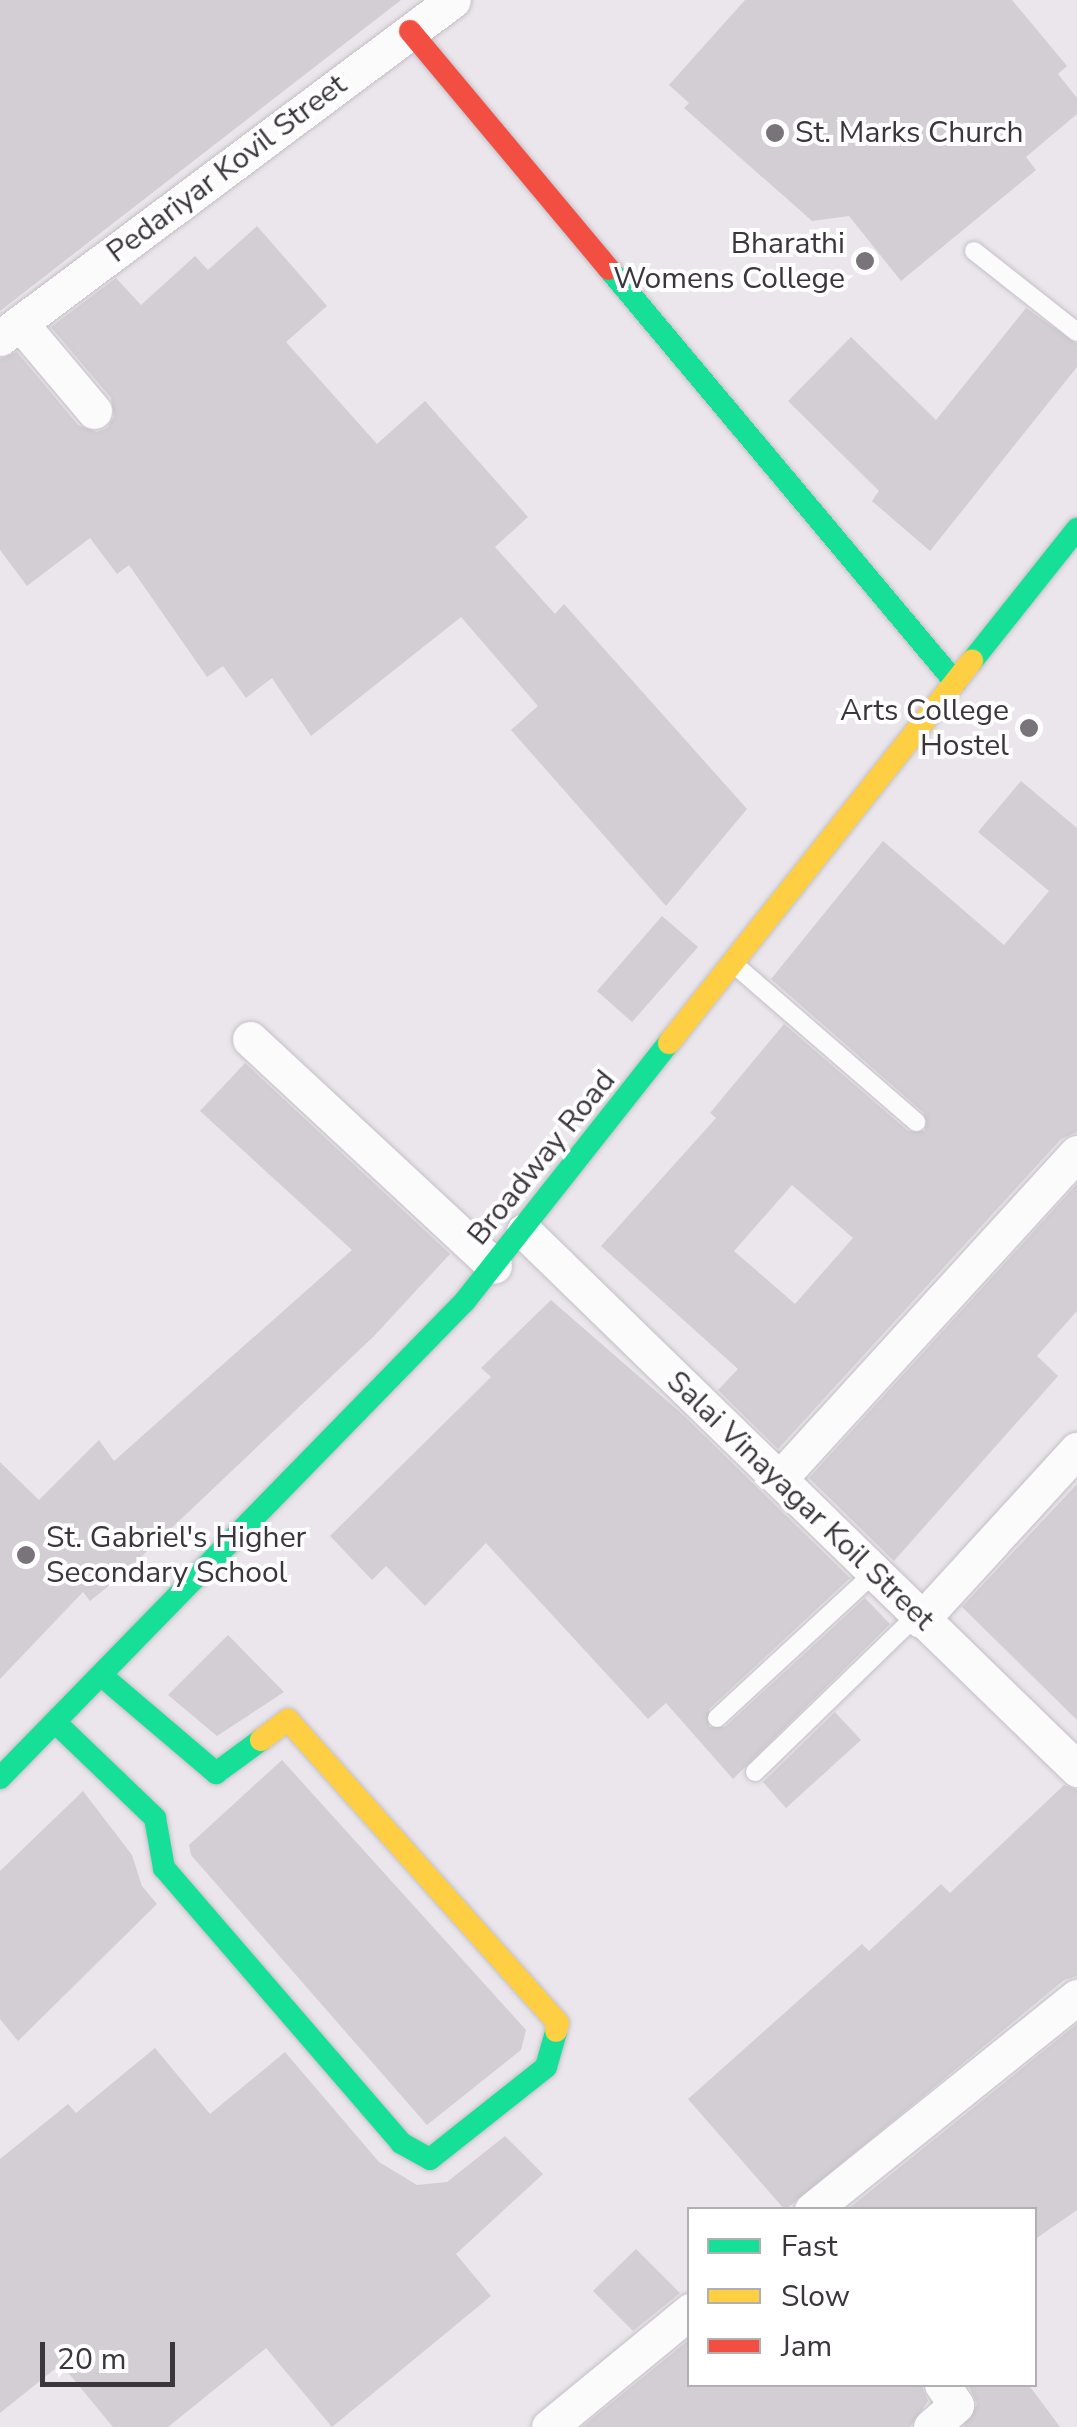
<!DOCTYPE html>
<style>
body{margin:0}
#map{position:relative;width:1077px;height:2427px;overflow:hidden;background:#eae6ec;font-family:"Nunito Sans",sans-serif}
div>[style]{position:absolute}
.building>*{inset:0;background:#d2ced3}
.roads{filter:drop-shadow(0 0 2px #c3c0c5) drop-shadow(0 0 2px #c3c0c5)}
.lane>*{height:18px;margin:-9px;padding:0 9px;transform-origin:9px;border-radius:9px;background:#fcfbfc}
.street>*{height:35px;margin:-17.5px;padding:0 17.5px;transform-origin:17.5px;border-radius:17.5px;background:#fcfbfc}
.fast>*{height:22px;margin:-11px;padding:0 11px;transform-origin:11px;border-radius:11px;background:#16e098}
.slow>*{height:22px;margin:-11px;padding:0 11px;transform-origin:11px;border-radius:11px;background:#ffcf43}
.jam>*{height:22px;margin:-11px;padding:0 11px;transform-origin:11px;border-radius:11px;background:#f24e42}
.dots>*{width:28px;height:28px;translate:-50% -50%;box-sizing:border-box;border:5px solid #fff;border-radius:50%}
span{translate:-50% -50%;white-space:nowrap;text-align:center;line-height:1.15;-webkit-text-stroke:8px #fff;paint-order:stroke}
.poi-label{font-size:30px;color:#3a363c}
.left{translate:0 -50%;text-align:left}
.right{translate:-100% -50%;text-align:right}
.street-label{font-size:30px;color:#3a363c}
.legend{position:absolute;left:687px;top:2207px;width:350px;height:180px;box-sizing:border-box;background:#fff;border:2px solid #b0afb1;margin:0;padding:12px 18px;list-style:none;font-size:30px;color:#3a363c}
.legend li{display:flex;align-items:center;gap:20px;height:50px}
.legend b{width:50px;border:2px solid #b0afb1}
.scale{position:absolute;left:40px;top:2342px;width:135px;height:45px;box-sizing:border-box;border:5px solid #3a363c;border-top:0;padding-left:12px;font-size:30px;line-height:35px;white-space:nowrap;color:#3a363c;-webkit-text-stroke:8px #fff;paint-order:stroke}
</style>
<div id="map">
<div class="building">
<div style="clip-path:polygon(0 0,401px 0,0 311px)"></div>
<div style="clip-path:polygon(745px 0,1012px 0,1067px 66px,1058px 74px,1077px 98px,1077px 114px,1026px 157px,1036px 170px,901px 281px,849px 216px,812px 221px,684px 108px,689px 103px,669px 85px)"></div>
<div style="clip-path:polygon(257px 226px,327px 306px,286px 342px,377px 444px,425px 401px,528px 517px,495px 547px,555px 614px,564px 604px,747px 809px,666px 906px,511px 730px,538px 706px,461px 617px,311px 736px,272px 678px,246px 698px,223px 666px,207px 677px,129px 565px,117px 574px,90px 538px,27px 586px,0 550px,0 359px,17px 352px,78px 425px,97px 432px,107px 428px,114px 417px,111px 398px,51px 327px,116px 278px,141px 305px,195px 256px,208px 270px)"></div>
<div style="clip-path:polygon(1026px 308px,1077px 344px,1077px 367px,930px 551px,872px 501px,879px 491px,788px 401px,851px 337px,936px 420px)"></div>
<div style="clip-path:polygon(evenodd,1021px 781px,1077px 828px,1077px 1132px,1061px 1139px,778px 1449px,718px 1390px,738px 1369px,601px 1246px,716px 1118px,710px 1113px,784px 1024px,908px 1131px,925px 1131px,924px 1113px,771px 979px,883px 841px,1004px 945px,1049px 891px,978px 832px,1021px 781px,792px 1185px,853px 1238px,795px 1304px,734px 1251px,792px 1185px)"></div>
<div style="clip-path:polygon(662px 916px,698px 947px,632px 1022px,597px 991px)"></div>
<div style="clip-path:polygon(245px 1063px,450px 1254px,374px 1336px,121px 1576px,90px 1601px,83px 1592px,0 1679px,0 1462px,39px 1500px,99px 1440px,114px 1461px,352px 1250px,200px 1111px)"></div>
<div style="clip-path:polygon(1077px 1184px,1077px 1311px,1037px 1356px,1058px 1376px,894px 1561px,809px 1478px)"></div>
<div style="clip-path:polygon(551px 1300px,681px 1413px,850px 1578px,709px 1709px,709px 1727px,725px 1727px,865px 1598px,890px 1624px,733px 1779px,666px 1703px,648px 1719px,486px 1543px,425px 1606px,386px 1566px,372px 1580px,330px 1536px,491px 1377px,481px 1368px)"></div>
<div style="clip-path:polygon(1077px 1484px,1077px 1720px,962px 1607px)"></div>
<div style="clip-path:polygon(228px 1635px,284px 1692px,217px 1736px,168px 1695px)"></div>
<div style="clip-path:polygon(835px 1712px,861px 1740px,786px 1808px,763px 1782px)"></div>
<div style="clip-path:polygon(282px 1760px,526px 2030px,521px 2050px,427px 2125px,191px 1855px,189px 1845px)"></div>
<div style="clip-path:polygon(1064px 1785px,1077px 1790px,1077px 1976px,1064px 1980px,785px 2210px,688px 2099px,862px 1944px,869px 1951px,941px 1884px,950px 1893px)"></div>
<div style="clip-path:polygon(83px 1791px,132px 1855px,142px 1886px,157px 1904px,18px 2041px,0 2019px,0 1871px)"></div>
<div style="clip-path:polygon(1077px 2024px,1077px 2210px,1034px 2240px,1034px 2210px,847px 2210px)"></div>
<div style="clip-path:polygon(155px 2048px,210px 2114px,285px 2052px,379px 2162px,417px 2185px,447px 2182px,505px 2136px,543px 2174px,456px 2254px,491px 2296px,332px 2427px,266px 2348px,168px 2427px,113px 2427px,61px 2364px,0 2413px,0 2159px,68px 2104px,76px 2113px)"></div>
<div style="clip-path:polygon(636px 2249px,680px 2293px,633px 2331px,593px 2291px)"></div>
<div style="clip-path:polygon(690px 2339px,690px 2384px,921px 2384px,928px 2401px,910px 2427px,582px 2427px)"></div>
<div style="clip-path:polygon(968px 2384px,1028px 2384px,1060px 2427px,963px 2427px,977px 2404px)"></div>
</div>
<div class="roads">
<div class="lane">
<div style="left:974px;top:251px;width:131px;rotate:38.2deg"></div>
<div style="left:735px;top:965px;width:240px;rotate:40.9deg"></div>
<div style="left:717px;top:1718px;width:214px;rotate:-42.7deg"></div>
<div style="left:755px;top:1772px;width:224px;rotate:-44.1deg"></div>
</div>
<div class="street">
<div style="left:20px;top:323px;width:115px;rotate:49.9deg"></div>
<div style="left:0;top:338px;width:565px;rotate:-36.73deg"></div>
<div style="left:250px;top:1039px;width:333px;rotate:42.9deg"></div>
<div style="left:524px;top:1231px;width:772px;rotate:44.21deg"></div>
<div style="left:780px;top:1478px;width:440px;rotate:-47.6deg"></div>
<div style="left:921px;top:1620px;width:231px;rotate:-47.5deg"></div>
<div style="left:812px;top:2210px;width:340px;rotate:-38.8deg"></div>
<div style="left:549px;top:2427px;width:183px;rotate:-39.4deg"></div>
<div style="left:931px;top:2427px;width:33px;rotate:-41deg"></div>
<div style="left:956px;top:2405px;width:25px;rotate:-124deg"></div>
</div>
<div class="fast">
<div style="left:609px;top:269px;width:539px;rotate:50.04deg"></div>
<div style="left:972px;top:661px;width:169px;rotate:-51.5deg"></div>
<div style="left:102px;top:1676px;width:150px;rotate:40.4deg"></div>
<div style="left:216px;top:1773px;width:56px;rotate:-36.3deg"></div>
<div style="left:55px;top:1722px;width:139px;rotate:43.8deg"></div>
<div style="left:155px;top:1818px;width:51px;rotate:79.8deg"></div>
<div style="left:164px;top:1868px;width:363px;rotate:49.2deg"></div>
<div style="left:401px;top:2143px;width:33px;rotate:29deg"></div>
<div style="left:430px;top:2159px;width:148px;rotate:-38.4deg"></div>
<div style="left:546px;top:2067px;width:37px;rotate:-74deg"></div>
<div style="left:0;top:1778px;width:666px;rotate:-45.73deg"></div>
<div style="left:465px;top:1301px;width:329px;rotate:-51.7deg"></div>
</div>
<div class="slow">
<div style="left:669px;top:1043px;width:488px;rotate:-51.6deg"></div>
<div style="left:261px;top:1740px;width:34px;rotate:-37deg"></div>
<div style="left:288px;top:1720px;width:406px;rotate:48.3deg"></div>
<div style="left:558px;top:2023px;width:8px;rotate:104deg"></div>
</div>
<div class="jam">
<div style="left:410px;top:31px;width:310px;rotate:50.1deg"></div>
</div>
</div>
<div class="dots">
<div style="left:775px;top:133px;background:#78747a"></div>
<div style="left:865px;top:261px;background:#78747a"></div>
<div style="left:1029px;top:728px;background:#78747a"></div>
<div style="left:26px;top:1555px;background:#78747a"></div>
</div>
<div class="poi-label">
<span class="left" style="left:795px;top:133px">St. Marks Church</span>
<span class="right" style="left:845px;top:261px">Bharathi<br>Womens College</span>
<span class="right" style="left:1009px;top:728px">Arts College<br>Hostel</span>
<span class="left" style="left:46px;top:1555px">St. Gabriel's Higher<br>Secondary School</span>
</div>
<div class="street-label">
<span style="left:227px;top:169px;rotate:-37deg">Pedariyar Kovil Street</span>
<span style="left:542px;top:1158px;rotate:-51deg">Broadway Road</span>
<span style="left:800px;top:1501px;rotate:44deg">Salai Vinayagar Koil Street</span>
</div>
<ul class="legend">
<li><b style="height:12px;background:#16e098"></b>Fast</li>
<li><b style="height:12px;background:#ffcf43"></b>Slow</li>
<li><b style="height:12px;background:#f24e42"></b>Jam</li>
</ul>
<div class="scale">20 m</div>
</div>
